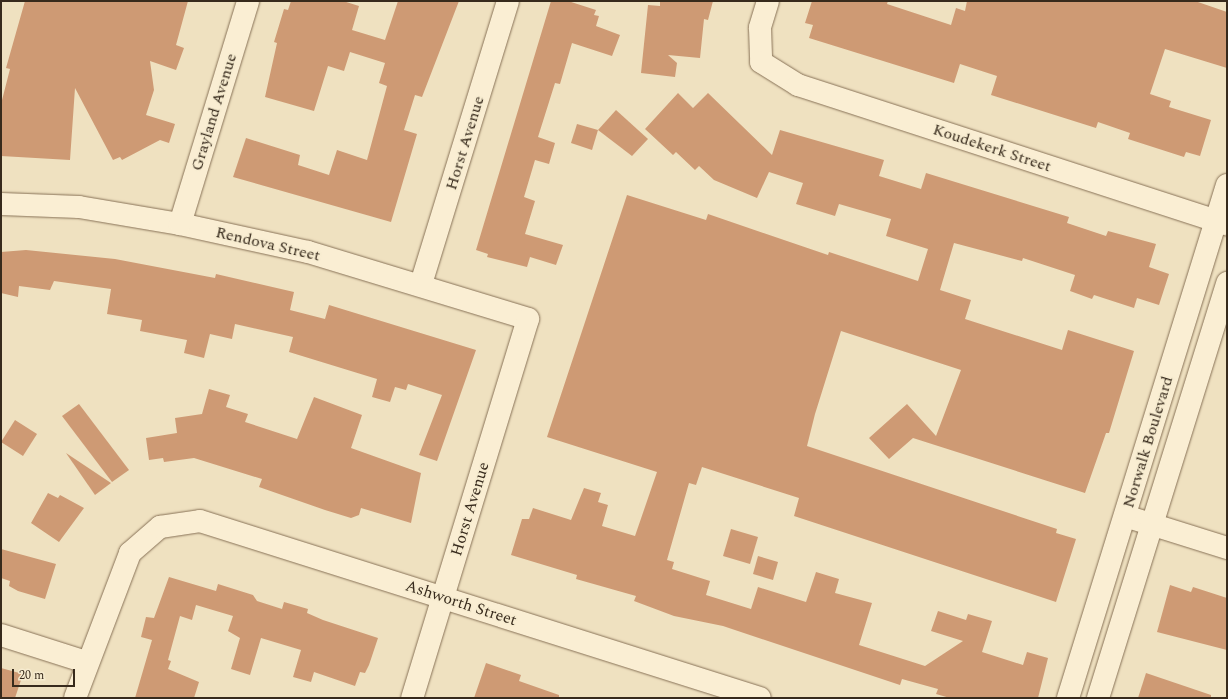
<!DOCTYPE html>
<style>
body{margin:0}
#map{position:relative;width:1228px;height:699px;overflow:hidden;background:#efe1c0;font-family:Spectral,serif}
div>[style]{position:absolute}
.building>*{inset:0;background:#ce9a74}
.roads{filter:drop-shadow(0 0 1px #887257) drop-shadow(0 0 1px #887257)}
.minor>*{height:22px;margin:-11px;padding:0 11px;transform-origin:11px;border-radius:11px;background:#faeed3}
.secondary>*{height:22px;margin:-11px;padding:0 11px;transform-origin:11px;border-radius:11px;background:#faeed3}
span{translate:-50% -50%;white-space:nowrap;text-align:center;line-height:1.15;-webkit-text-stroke:3px #f6ebcf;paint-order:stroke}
.street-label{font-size:16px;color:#372a1c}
.frame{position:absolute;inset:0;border:2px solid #372a1c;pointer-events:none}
.scale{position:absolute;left:12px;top:669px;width:63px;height:18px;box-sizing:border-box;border:2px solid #372a1c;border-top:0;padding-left:5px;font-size:12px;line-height:14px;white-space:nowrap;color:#372a1c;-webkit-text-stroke:3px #f6ebcf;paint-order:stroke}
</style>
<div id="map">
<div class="building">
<div style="clip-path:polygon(25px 1px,188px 1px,176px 45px,184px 48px,176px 70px,150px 61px,154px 90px,146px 115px,175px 124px,169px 143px,160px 140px,122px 160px,120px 157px,113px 160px,75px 88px,70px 160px,1px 156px,1px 104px,10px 69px,6px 68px)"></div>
<div style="clip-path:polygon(291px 1px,343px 1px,359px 6px,352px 30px,385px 40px,398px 1px,459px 1px,422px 97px,415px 95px,404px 130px,417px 134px,391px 222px,233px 177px,246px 138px,300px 155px,298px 165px,329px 175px,337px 150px,367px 160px,387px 86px,379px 83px,385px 63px,350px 52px,344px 71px,328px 66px,314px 111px,265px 97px,277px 43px,274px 42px,284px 9px,288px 10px)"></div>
<div style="clip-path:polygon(551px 1px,568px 1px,596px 10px,594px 15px,599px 16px,596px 26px,620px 35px,612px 56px,572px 43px,560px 84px,555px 83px,538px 137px,555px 143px,549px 164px,535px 160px,524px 197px,535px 201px,525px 234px,563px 245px,556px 265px,530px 257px,527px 267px,487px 257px,488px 254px,476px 250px)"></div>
<div style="clip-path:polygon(660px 1px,713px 1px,708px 20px,704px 19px,700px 58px,668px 55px,677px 63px,675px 77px,641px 73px,648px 5px,660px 6px)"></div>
<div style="clip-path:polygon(812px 1px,888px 1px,887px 4px,951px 25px,956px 8px,965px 11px,967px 1px,1195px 1px,1227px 12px,1227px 68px,1165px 49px,1150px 94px,1171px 101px,1169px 107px,1211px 120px,1200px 156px,1186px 152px,1184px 157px,1128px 139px,1130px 133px,1098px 122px,1096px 128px,991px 95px,997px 76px,960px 64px,954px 83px,809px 38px,813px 25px,805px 23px)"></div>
<div style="clip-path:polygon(678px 93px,693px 108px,708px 93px,772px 155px,780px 130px,884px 160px,879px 176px,921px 189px,926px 173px,1069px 217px,1067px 223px,1106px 236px,1108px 231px,1156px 244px,1149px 267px,1169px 274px,1159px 305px,1137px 298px,1134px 308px,1094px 295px,1092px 299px,1070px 291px,1075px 275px,1023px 258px,1022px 261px,954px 243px,940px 290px,971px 300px,965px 319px,1062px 350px,1068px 330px,1134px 351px,1109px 433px,1106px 433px,1085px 493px,913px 438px,889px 459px,869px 438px,907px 404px,936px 436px,961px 370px,841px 331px,815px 414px,807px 446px,1057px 529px,1056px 533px,1076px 539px,1056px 602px,794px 516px,799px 498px,702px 467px,696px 485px,689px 483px,667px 560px,674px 562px,672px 569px,710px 581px,706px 595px,751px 609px,758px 587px,806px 602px,816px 572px,839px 579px,835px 593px,872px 603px,859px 645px,925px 666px,963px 641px,931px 631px,938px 611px,966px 620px,968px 614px,992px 621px,982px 652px,1023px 665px,1027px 652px,1048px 658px,1038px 698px,950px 698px,936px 694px,938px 689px,902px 679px,900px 685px,723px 626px,674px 616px,634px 601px,636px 596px,576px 579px,577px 575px,511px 555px,522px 519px,529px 519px,533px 508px,571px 520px,584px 488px,601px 493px,598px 502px,608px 505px,602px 526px,635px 536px,657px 472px,547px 437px,627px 195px,706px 220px,708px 214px,828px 255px,829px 252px,918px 281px,928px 249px,886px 236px,891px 219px,839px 204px,835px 216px,796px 204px,803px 183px,769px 172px,757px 198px,714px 180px,699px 166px,695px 170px,676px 152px,673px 155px,645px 129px)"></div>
<div style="clip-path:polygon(616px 110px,648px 139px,632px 156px,598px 130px)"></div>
<div style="clip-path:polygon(577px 124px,598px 130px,592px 150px,571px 143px)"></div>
<div style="clip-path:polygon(26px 250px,115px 259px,215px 278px,216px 274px,294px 292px,290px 310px,325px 319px,329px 305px,476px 350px,437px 461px,419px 455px,442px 395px,408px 384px,406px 390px,395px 387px,390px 402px,372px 397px,377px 379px,289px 352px,293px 337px,235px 324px,232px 339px,210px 334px,204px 358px,184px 353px,187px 340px,140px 331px,142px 320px,107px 314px,111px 289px,54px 281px,50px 290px,19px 286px,18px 297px,1px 293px,1px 252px)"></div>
<div style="clip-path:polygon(209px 389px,230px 395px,226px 407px,248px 414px,245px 422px,297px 439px,314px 397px,362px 415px,351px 448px,421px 473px,411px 523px,361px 508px,359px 515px,351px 518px,325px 510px,259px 487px,262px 479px,194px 458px,164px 462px,163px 458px,149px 460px,146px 438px,177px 433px,175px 418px,202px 414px)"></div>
<div style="clip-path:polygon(79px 404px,129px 470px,112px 482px,62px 416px)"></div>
<div style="clip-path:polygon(15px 420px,37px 434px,23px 456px,1px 442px)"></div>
<div style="clip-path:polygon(66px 453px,111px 483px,95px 495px)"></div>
<div style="clip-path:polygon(48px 493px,58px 498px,60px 495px,84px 508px,59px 542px,31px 523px)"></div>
<div style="clip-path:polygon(731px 529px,758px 537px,750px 564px,723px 556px)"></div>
<div style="clip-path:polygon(1px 549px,56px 564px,45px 599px,18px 591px,9px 586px,10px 581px,1px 578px)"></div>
<div style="clip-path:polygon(758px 556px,778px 562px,773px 580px,753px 574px)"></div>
<div style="clip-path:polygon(169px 577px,216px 591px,218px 584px,253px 595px,257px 601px,282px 609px,284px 602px,308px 609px,307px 613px,323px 620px,378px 638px,369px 665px,365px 673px,360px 672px,355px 686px,314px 672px,311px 682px,293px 677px,301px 650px,261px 638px,250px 675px,231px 669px,240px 638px,228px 631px,233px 616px,196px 605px,192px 620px,180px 616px,168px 660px,171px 661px,168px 669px,199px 682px,194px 698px,135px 698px,152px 640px,141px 637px,146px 617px,154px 618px)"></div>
<div style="clip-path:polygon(1170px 585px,1191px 592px,1193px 587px,1227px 598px,1227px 650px,1157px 632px)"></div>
<div style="clip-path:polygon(486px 663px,521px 675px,519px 681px,559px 695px,559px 698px,474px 698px)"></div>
<div style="clip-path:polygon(1px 668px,23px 674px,15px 698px,1px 698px)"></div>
<div style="clip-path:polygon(1146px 673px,1211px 695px,1211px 698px,1138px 698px)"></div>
</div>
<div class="roads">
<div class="minor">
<div style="left:768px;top:1px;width:28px;rotate:107deg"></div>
<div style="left:760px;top:28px;width:34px;rotate:88deg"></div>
<div style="left:761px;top:62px;width:44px;rotate:31.9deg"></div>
<div style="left:798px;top:85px;width:451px;rotate:18deg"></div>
<div style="left:1px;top:204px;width:78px;rotate:2.2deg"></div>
<div style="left:79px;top:207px;width:102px;rotate:9.6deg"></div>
<div style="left:180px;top:224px;width:131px;rotate:12.3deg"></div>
<div style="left:308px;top:252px;width:230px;rotate:16.9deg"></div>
<div style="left:528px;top:319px;width:396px;rotate:107deg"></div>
<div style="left:180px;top:224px;width:233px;rotate:-73deg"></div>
<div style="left:421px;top:284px;width:296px;rotate:-72.9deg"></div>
<div style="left:1125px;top:516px;width:107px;rotate:17.4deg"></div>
<div style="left:1px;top:635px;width:89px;rotate:17.6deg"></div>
<div style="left:75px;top:698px;width:155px;rotate:-69.2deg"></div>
<div style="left:130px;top:553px;width:40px;rotate:-41deg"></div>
<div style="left:160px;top:527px;width:40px;rotate:-8.5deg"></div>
<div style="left:200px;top:521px;width:587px;rotate:17.54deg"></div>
</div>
<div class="secondary">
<div style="left:1068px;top:698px;width:537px;rotate:-72.78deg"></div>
<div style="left:1098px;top:698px;width:435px;rotate:-72.7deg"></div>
</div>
</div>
<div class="street-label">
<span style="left:214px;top:112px;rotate:-73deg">Grayland Avenue</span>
<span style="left:465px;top:143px;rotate:-73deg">Horst Avenue</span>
<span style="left:992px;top:148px;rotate:18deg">Koudekerk Street</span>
<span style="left:268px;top:244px;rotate:13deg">Rendova Street</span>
<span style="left:1148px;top:442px;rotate:-73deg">Norwalk Boulevard</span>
<span style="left:470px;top:509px;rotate:-73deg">Horst Avenue</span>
<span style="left:461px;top:603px;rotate:18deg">Ashworth Street</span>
</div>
<div class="frame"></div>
<div class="scale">20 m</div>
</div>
